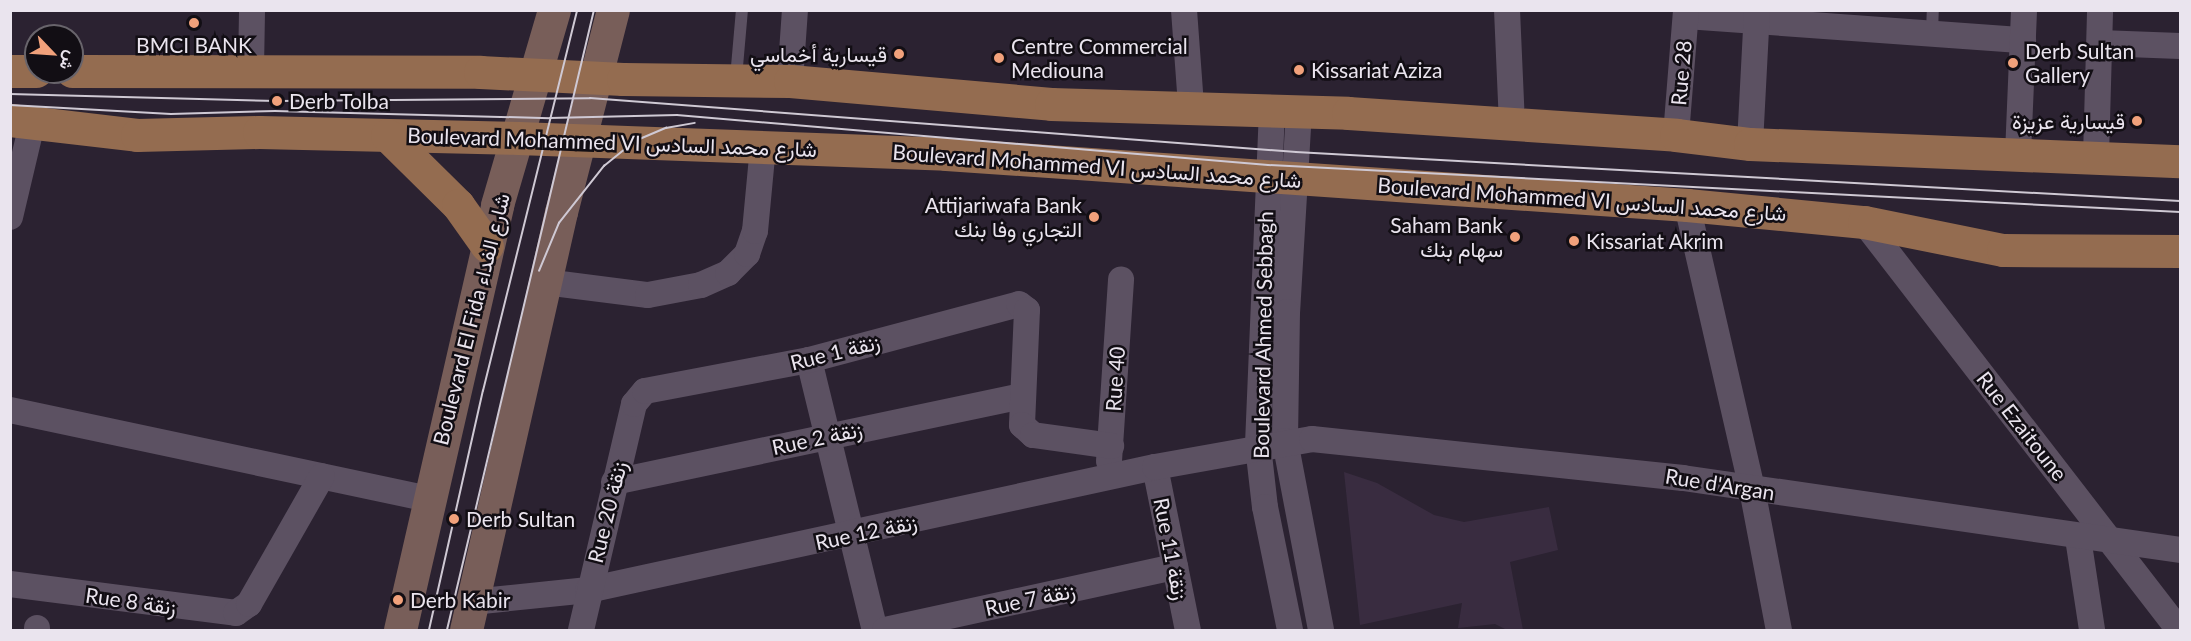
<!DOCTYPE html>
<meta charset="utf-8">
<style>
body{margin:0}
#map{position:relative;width:2191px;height:641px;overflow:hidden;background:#2b2231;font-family:Lato,Vazirmatn,sans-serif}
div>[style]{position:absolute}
.built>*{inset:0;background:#392c40}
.lane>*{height:12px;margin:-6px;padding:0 6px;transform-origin:6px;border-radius:6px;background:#5c5162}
.street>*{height:26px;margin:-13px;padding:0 13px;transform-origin:13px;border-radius:13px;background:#5c5162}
.secondary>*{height:33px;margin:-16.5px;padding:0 16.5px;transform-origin:16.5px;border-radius:16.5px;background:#785e59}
.primary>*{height:33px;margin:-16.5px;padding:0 16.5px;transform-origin:16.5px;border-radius:16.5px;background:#946c50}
.tram>*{height:1.5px;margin:-0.75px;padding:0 0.75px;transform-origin:0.75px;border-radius:0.75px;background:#cfc9d4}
.dots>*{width:16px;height:16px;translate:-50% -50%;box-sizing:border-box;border:3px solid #120e14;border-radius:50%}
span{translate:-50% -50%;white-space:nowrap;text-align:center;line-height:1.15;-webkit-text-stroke:5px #120e14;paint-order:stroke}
.poi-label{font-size:21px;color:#eae4ee}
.left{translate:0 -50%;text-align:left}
.right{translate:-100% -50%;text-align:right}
.street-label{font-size:21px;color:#eae4ee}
.frame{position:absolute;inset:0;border:12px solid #eae4ee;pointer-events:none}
.north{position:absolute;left:24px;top:24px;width:60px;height:60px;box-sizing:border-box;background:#120e14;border:2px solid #68646b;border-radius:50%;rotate:115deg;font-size:16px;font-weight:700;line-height:24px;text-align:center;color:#eae4ee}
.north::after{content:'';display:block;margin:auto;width:21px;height:27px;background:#f1a17b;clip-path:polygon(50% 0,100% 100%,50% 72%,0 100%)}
</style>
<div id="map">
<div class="built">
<div style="clip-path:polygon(1344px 472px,1377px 483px,1434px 515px,1464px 522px,1549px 507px,1558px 550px,1510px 562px,1523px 630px,1507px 630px,1495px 624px,1458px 628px,1462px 603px,1360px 625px)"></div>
</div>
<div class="lane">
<div style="left:1932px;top:33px;width:23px;rotate:-88deg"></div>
<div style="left:736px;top:78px;width:68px;rotate:-85deg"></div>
</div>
<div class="street">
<div style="left:1184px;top:10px;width:96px;rotate:85.8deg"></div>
<div style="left:1507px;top:10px;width:115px;rotate:87.5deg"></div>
<div style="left:1686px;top:16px;width:338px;rotate:4.1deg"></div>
<div style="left:2100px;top:43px;width:80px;rotate:2.1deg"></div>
<div style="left:251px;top:69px;width:59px;rotate:-89deg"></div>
<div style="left:790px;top:81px;width:71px;rotate:-86deg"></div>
<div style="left:1272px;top:110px;width:336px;rotate:92.4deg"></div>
<div style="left:1258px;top:446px;width:61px;rotate:83.5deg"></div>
<div style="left:1265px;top:507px;width:126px;rotate:78.5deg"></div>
<div style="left:1299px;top:111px;width:201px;rotate:93.4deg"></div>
<div style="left:1287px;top:312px;width:129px;rotate:90.9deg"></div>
<div style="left:1285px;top:441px;width:192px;rotate:79.2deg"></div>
<div style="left:1676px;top:135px;width:125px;rotate:-85.4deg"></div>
<div style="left:1750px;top:144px;width:134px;rotate:-87deg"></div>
<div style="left:2018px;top:154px;width:144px;rotate:-87.6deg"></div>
<div style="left:2096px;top:156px;width:146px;rotate:-88.4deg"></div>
<div style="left:1687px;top:205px;width:291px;rotate:77.1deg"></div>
<div style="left:1752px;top:489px;width:144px;rotate:79.2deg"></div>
<div style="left:10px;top:217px;width:100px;rotate:-76.7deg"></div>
<div style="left:1864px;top:222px;width:515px;rotate:52.33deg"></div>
<div style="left:545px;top:282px;width:104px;rotate:7.2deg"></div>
<div style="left:648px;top:295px;width:54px;rotate:-10.7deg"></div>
<div style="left:701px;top:285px;width:30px;rotate:-24deg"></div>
<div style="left:728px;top:273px;width:27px;rotate:-45deg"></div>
<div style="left:747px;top:254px;width:24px;rotate:-71deg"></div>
<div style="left:755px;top:231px;width:84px;rotate:-84.6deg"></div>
<div style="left:809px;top:360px;width:278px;rotate:76.3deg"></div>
<div style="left:10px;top:410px;width:427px;rotate:12deg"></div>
<div style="left:1109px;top:461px;width:182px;rotate:-86.2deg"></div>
<div style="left:1155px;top:467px;width:166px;rotate:78.6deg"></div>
<div style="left:614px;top:482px;width:416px;rotate:-11.9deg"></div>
<div style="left:2078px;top:538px;width:93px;rotate:81.3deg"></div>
<div style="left:10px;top:584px;width:228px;rotate:7.3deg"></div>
<div style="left:236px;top:613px;width:16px;rotate:-35deg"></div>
<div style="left:249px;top:604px;width:147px;rotate:-60.3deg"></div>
<div style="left:472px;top:602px;width:117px;rotate:-5.9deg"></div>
<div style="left:588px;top:590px;width:580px;rotate:-12.24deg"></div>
<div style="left:1155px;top:467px;width:159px;rotate:-10.1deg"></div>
<div style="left:1312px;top:439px;width:373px;rotate:6deg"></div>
<div style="left:1683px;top:478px;width:502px;rotate:8.24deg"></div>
<div style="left:37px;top:630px;width:2px;rotate:-90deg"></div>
<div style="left:581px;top:630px;width:232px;rotate:-76.8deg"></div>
<div style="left:634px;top:404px;width:17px;rotate:-50deg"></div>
<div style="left:645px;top:391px;width:167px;rotate:-10.7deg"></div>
<div style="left:809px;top:360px;width:217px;rotate:-14.9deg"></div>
<div style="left:1019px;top:304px;width:10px;rotate:37deg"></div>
<div style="left:1027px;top:310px;width:115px;rotate:92.5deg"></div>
<div style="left:1022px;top:425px;width:15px;rotate:42deg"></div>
<div style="left:1033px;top:435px;width:79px;rotate:8deg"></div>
<div style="left:885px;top:630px;width:297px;rotate:-12.3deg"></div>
</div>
<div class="secondary">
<div style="left:400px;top:630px;width:436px;rotate:-77.1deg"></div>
<div style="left:497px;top:205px;width:203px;rotate:-73.7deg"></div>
<div style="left:466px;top:630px;width:429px;rotate:-77.2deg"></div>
<div style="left:561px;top:212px;width:209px;rotate:-75.6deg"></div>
</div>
<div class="primary">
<div style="left:10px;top:71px;width:26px"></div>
<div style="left:72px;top:71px;width:408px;rotate:0.1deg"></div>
<div style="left:480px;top:72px;width:143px;rotate:2.8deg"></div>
<div style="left:623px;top:79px;width:167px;rotate:0.7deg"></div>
<div style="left:790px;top:81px;width:262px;rotate:5deg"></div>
<div style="left:1051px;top:104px;width:297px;rotate:1.7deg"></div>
<div style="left:1348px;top:113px;width:329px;rotate:3.8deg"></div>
<div style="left:1676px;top:135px;width:75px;rotate:6.9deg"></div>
<div style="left:1750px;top:144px;width:430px;rotate:2.3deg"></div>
<div style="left:10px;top:120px;width:128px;rotate:6.7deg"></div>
<div style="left:137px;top:135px;width:122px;rotate:-1.4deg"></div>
<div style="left:259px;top:132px;width:259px;rotate:1.3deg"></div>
<div style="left:518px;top:138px;width:428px;rotate:2.1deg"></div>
<div style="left:946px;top:154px;width:743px;rotate:3.94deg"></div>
<div style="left:1687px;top:205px;width:178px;rotate:5.5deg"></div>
<div style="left:1864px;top:222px;width:142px;rotate:11.4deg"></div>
<div style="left:2003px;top:250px;width:177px;rotate:0.3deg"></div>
<div style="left:387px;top:135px;width:100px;rotate:44.6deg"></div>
<div style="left:458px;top:205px;width:50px;rotate:54.7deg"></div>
</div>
<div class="tram">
<div style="left:10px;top:94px;width:267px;rotate:1.5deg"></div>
<div style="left:277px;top:101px;width:313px;rotate:-0.5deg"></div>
<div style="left:590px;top:98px;width:708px;rotate:4.37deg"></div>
<div style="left:1296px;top:152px;width:885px;rotate:3.17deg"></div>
<div style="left:10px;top:105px;width:161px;rotate:3.2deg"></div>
<div style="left:171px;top:114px;width:104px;rotate:-1.7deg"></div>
<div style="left:275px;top:111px;width:275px;rotate:1.5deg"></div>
<div style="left:550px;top:118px;width:127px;rotate:-1.4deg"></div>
<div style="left:677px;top:115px;width:593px;rotate:4.84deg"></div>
<div style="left:1268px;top:165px;width:913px;rotate:2.95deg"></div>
<div style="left:539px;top:271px;width:52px;rotate:-67.4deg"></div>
<div style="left:559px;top:223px;width:73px;rotate:-51.7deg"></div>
<div style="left:604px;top:166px;width:40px;rotate:-39deg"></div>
<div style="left:635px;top:141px;width:34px;rotate:-23deg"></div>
<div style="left:666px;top:128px;width:29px;rotate:-10deg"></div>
<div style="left:429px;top:630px;width:245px;rotate:-77.3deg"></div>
<div style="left:483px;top:391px;width:392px;rotate:-76.1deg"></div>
<div style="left:447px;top:630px;width:637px;rotate:-76.66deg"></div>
</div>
<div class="dots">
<div style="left:194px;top:23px;background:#f1a17b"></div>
<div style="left:899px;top:54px;background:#f1a17b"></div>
<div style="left:999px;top:58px;background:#f1a17b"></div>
<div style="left:2013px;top:63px;background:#f1a17b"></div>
<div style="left:1299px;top:70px;background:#f1a17b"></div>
<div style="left:277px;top:101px;background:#f1a17b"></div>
<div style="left:2137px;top:121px;background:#f1a17b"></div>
<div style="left:1094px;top:217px;background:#f1a17b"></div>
<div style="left:1515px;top:237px;background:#f1a17b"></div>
<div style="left:1574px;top:241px;background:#f1a17b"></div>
<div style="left:454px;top:519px;background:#f1a17b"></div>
<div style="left:398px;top:600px;background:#f1a17b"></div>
</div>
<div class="poi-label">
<span style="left:194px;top:45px">BMCI BANK</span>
<span class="left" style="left:1011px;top:58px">Centre Commercial<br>Mediouna</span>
<span class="left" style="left:2025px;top:63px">Derb Sultan<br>Gallery</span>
<span class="right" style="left:887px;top:54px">قيسارية أخماسي</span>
<span class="left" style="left:1311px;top:70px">Kissariat Aziza</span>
<span class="left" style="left:289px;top:101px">Derb Tolba</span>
<span class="right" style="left:2125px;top:121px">قيسارية عزيزة</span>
<span class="right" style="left:1082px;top:217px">Attijariwafa Bank<br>التجاري وفا بنك</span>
<span class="right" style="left:1503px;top:237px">Saham Bank<br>سهام بنك</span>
<span class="left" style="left:1586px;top:241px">Kissariat Akrim</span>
<span class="left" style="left:466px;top:519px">Derb Sultan</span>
<span class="left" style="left:410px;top:600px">Derb Kabir</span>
</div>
<div class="street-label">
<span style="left:1681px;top:73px;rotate:-85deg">Rue 28</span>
<span style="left:612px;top:142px;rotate:2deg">Boulevard Mohammed VI شارع محمد السادس</span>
<span style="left:1097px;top:166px;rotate:4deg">Boulevard Mohammed VI شارع محمد السادس</span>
<span style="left:1582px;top:199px;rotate:4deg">Boulevard Mohammed VI شارع محمد السادس</span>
<span style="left:471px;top:319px;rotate:-76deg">Boulevard El Fida شارع الفداء</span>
<span style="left:1263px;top:335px;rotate:-89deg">Boulevard Ahmed Sebbagh</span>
<span style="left:835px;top:352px;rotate:-14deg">Rue 1 زنقة</span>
<span style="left:1115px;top:379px;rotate:-86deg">Rue 40</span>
<span style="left:2022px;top:426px;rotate:52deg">Rue Ezaitoune</span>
<span style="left:817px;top:438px;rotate:-12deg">Rue 2 زنقة</span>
<span style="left:1720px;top:484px;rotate:9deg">Rue d'Argan</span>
<span style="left:607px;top:512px;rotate:-76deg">Rue 20 زنقة</span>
<span style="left:866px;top:532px;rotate:-12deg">Rue 12 زنقة</span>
<span style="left:1171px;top:549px;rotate:79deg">Rue 11 زنقة</span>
<span style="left:1030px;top:599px;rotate:-12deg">Rue 7 زنقة</span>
<span style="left:131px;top:601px;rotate:8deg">Rue 8 زنقة</span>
</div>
<div class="frame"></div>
<div class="north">ش</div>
</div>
